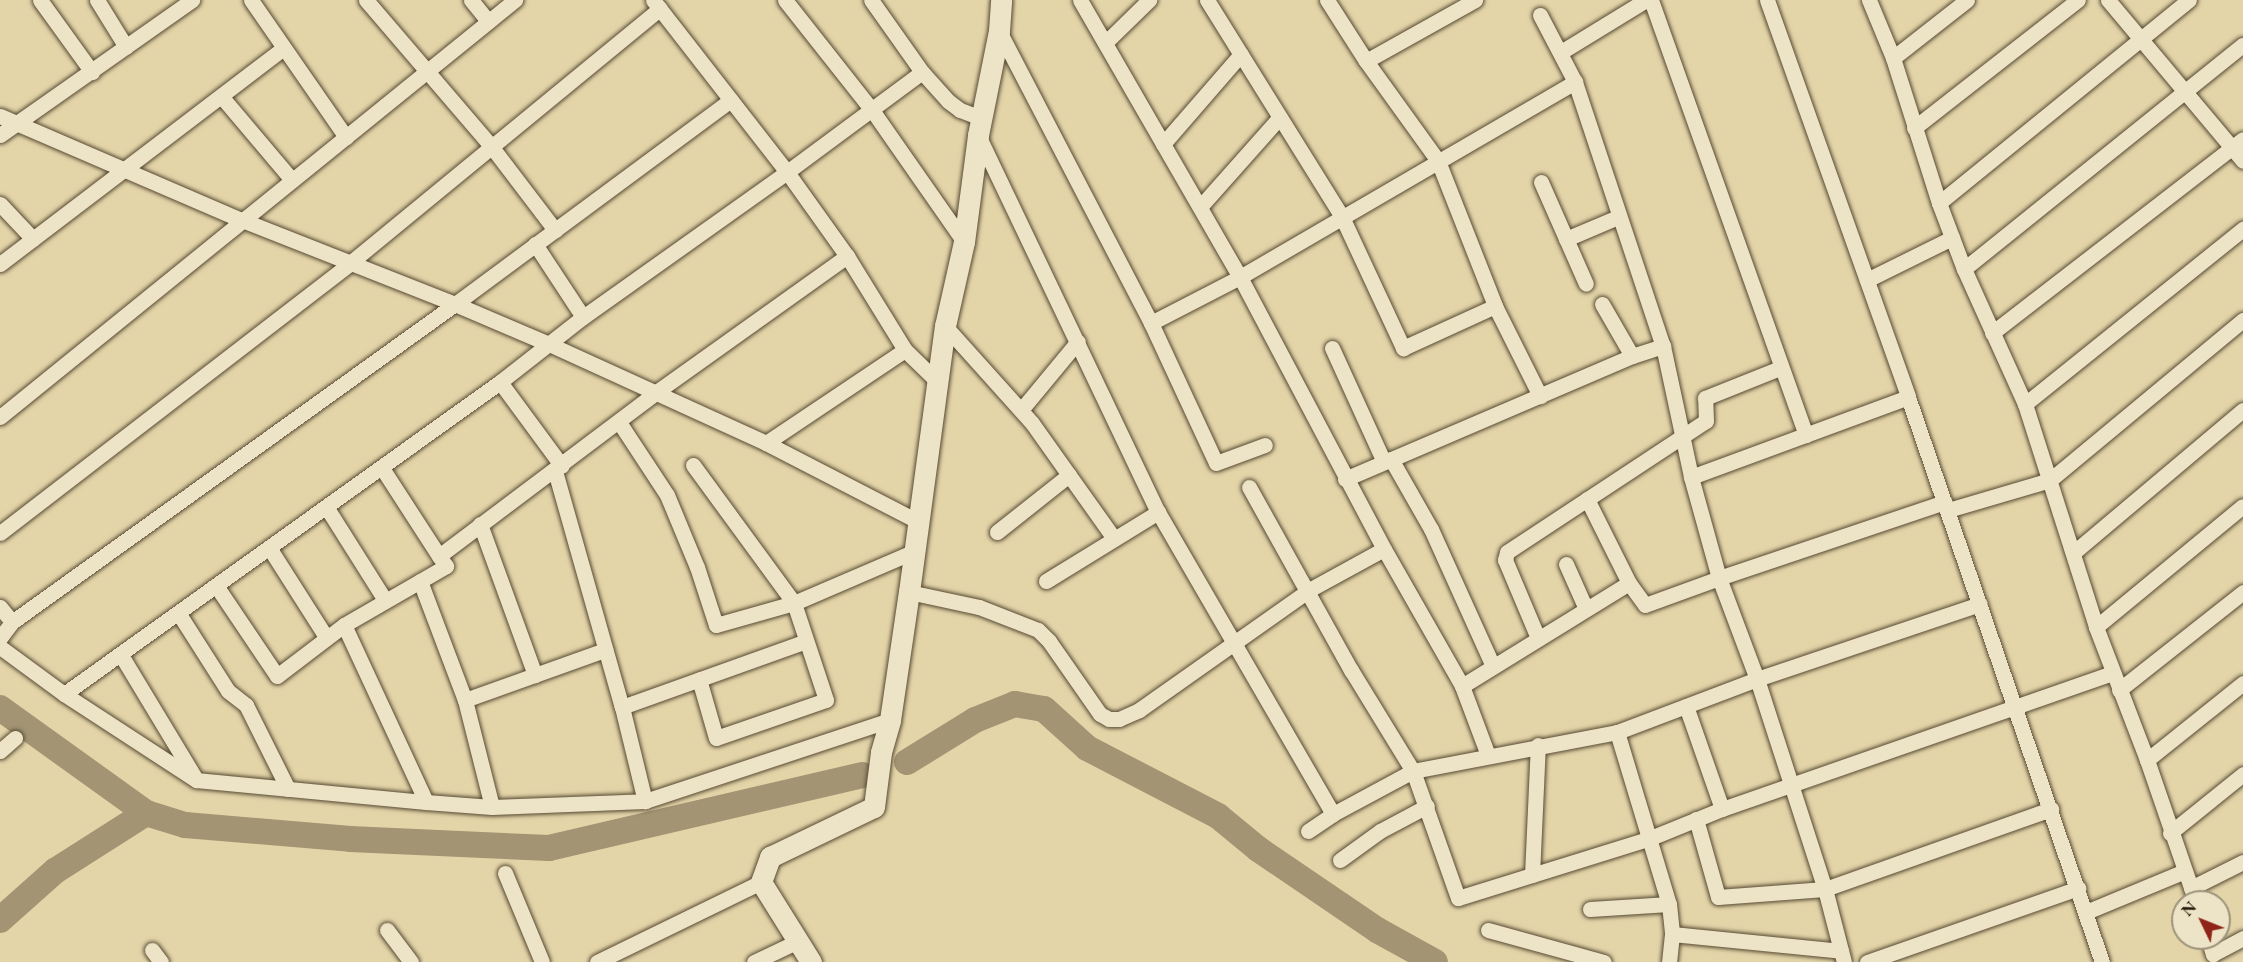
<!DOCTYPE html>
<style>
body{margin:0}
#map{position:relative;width:2243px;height:962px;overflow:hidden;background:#e4d5a9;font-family:"EB Garamond",serif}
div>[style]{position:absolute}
.river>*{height:26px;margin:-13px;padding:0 13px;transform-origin:13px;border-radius:13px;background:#a39573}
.roads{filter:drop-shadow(0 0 2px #564932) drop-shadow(0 0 2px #564932)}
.minor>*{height:15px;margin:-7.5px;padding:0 7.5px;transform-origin:7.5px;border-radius:7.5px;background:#ede4c7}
.secondary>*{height:21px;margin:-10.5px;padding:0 10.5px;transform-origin:10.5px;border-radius:10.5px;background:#ede4c7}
span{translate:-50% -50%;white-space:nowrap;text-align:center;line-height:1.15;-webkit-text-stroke:4.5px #ede4c7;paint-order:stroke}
.north{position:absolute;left:2171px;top:890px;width:60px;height:60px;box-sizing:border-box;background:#ede4c7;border:2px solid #9d937c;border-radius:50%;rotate:313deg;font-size:16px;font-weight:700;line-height:24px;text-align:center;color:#261a0b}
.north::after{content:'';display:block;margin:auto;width:21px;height:27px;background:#8f2418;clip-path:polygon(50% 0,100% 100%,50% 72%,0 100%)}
</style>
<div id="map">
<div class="river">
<div style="left:0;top:708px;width:180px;rotate:35.7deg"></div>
<div style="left:146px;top:813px;width:41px;rotate:17.1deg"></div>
<div style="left:185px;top:825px;width:166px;rotate:4.8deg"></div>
<div style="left:350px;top:839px;width:199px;rotate:2.6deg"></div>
<div style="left:549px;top:848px;width:322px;rotate:-13.1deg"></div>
<div style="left:907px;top:762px;width:80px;rotate:-31.7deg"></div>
<div style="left:975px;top:720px;width:43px;rotate:-21.8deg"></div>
<div style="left:1015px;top:704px;width:29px;rotate:10deg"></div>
<div style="left:1044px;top:709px;width:58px;rotate:42.2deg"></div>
<div style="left:1087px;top:748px;width:148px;rotate:27.4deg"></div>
<div style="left:1218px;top:816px;width:52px;rotate:39.5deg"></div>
<div style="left:1258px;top:849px;width:144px;rotate:34.2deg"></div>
<div style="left:1377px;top:930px;width:66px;rotate:28.9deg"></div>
<div style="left:0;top:920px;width:74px;rotate:-41.7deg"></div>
<div style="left:55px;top:871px;width:108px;rotate:-32.5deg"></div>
</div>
<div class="roads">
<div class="minor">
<div style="left:40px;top:0;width:89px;rotate:54.2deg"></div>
<div style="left:97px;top:0;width:55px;rotate:58.3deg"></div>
<div style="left:251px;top:0;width:167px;rotate:55.3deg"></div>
<div style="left:366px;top:0;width:192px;rotate:49.4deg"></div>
<div style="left:491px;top:146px;width:106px;rotate:52.7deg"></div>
<div style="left:471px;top:0;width:27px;rotate:51deg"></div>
<div style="left:653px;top:0;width:218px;rotate:52.1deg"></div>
<div style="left:787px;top:172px;width:103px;rotate:54.5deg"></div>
<div style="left:847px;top:256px;width:110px;rotate:58.3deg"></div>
<div style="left:905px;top:350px;width:46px;rotate:44.1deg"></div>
<div style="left:785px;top:0;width:140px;rotate:51.7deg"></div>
<div style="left:872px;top:110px;width:161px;rotate:55.1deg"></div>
<div style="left:1080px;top:0;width:320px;rotate:60deg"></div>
<div style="left:1240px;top:277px;width:308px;rotate:62.1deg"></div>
<div style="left:1384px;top:549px;width:158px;rotate:60.3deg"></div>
<div style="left:1462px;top:686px;width:74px;rotate:69.4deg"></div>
<div style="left:1207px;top:0;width:256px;rotate:58.1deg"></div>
<div style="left:1342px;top:217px;width:145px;rotate:65deg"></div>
<div style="left:1403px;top:348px;width:101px;rotate:-24.5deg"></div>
<div style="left:1327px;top:0;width:72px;rotate:57.4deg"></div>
<div style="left:1366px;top:61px;width:123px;rotate:54.2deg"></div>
<div style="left:1438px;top:161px;width:156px;rotate:68.5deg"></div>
<div style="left:1495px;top:306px;width:101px;rotate:63.4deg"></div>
<div style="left:1651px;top:0;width:462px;rotate:70.4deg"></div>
<div style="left:1767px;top:0;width:421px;rotate:70.4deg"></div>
<div style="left:1908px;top:397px;width:597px;rotate:71.05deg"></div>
<div style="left:1869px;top:0;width:63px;rotate:67.5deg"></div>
<div style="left:1893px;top:58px;width:152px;rotate:72.4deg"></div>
<div style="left:1939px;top:203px;width:71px;rotate:69.3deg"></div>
<div style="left:1964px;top:269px;width:148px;rotate:65.7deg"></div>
<div style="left:2025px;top:404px;width:234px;rotate:72.3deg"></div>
<div style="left:2096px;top:627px;width:142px;rotate:69deg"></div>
<div style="left:2147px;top:760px;width:150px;rotate:71deg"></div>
<div style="left:2108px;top:0;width:210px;rotate:50deg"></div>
<div style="left:1540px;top:15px;width:76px;rotate:62.4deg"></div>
<div style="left:1575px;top:82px;width:278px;rotate:71.6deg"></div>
<div style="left:1663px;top:346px;width:134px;rotate:77.9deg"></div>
<div style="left:1691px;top:477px;width:105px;rotate:74.5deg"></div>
<div style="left:1719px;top:578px;width:108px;rotate:69.4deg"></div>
<div style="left:1757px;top:679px;width:221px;rotate:72.1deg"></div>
<div style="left:1825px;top:889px;width:75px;rotate:75.4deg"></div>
<div style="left:999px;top:31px;width:329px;rotate:62.5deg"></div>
<div style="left:1151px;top:323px;width:154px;rotate:65.1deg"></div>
<div style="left:1216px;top:463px;width:52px;rotate:-20.2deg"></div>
<div style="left:1105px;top:43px;width:62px;rotate:-44.3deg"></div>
<div style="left:1561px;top:52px;width:100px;rotate:-31.5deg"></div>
<div style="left:1893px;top:58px;width:94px;rotate:-38.1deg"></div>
<div style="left:1366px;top:61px;width:125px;rotate:-29.2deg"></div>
<div style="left:922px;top:72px;width:39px;rotate:48deg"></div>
<div style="left:948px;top:101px;width:15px;rotate:37deg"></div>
<div style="left:960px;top:110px;width:22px;rotate:21deg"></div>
<div style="left:221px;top:96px;width:110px;rotate:49.8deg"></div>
<div style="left:0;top:116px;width:263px;rotate:23.3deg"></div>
<div style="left:242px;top:220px;width:229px;rotate:21.5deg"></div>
<div style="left:455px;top:304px;width:102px;rotate:23.1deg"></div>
<div style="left:549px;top:344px;width:239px;rotate:24.5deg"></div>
<div style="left:766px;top:443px;width:172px;rotate:27.3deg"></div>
<div style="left:1914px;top:128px;width:208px;rotate:-38deg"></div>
<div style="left:0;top:135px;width:235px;rotate:-35.1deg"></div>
<div style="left:978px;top:135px;width:418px;rotate:64.5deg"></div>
<div style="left:1158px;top:512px;width:349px;rotate:59.9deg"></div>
<div style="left:1163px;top:144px;width:119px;rotate:-49.1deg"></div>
<div style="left:1541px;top:182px;width:111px;rotate:66.2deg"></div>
<div style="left:1939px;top:203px;width:322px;rotate:-39.1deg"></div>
<div style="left:0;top:204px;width:48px;rotate:46.7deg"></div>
<div style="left:1200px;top:207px;width:120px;rotate:-48.4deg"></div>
<div style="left:1566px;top:239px;width:56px;rotate:-22.9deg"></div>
<div style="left:535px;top:244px;width:87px;rotate:56.7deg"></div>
<div style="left:0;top:264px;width:355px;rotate:-37.3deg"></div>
<div style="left:1964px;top:269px;width:358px;rotate:-38.8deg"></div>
<div style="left:1867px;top:280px;width:95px;rotate:-26.3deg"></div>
<div style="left:1602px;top:304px;width:60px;rotate:60deg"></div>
<div style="left:1151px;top:323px;width:100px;rotate:-27.3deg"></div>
<div style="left:1240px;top:277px;width:388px;rotate:-30.2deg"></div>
<div style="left:945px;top:326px;width:130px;rotate:48.1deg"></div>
<div style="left:1032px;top:423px;width:140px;rotate:54.6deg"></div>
<div style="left:1992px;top:333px;width:317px;rotate:-37.7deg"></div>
<div style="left:1332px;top:348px;width:125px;rotate:65.5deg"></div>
<div style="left:500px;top:382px;width:104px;rotate:53.6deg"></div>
<div style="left:2025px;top:404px;width:280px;rotate:-38.8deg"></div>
<div style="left:1021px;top:410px;width:89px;rotate:-50.4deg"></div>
<div style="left:0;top:417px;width:663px;rotate:-39deg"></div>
<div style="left:619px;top:422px;width:87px;rotate:56.7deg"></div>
<div style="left:667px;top:495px;width:78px;rotate:67.4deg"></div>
<div style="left:697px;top:567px;width:61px;rotate:71.9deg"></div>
<div style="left:716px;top:625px;width:81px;rotate:-15.8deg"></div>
<div style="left:794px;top:603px;width:132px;rotate:-23.3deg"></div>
<div style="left:766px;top:443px;width:167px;rotate:-33.8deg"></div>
<div style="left:1391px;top:459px;width:81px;rotate:60.3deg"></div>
<div style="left:1431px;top:529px;width:150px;rotate:65.7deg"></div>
<div style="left:693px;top:465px;width:171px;rotate:53.8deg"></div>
<div style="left:794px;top:603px;width:102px;rotate:71.7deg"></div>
<div style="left:826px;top:700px;width:116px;rotate:160.9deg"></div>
<div style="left:716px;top:738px;width:61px;rotate:-106.1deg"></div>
<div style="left:382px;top:468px;width:105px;rotate:57.1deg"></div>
<div style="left:439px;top:556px;width:271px;rotate:-37deg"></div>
<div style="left:655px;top:393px;width:236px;rotate:-35.5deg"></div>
<div style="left:555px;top:471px;width:245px;rotate:74.2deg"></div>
<div style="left:622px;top:707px;width:195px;rotate:-19.7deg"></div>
<div style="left:1691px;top:477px;width:231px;rotate:-20.2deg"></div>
<div style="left:1345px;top:479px;width:312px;rotate:-23.2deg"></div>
<div style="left:1632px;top:356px;width:33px;rotate:-18deg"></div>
<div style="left:1249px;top:487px;width:210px;rotate:60.9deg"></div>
<div style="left:1351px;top:670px;width:119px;rotate:58.5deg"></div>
<div style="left:1413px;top:771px;width:135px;rotate:70.5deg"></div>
<div style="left:1458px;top:898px;width:199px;rotate:-17.3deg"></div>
<div style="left:1648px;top:839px;width:80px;rotate:-22.1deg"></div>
<div style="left:1722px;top:809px;width:413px;rotate:-19.2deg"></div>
<div style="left:1587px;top:499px;width:94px;rotate:63.4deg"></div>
<div style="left:327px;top:508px;width:109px;rotate:57.8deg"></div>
<div style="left:1948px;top:510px;width:106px;rotate:-16.4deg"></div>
<div style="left:2050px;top:480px;width:251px;rotate:-39.7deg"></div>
<div style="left:480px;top:524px;width:161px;rotate:70deg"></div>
<div style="left:997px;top:532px;width:92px;rotate:-38.4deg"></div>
<div style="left:0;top:533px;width:442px;rotate:-37.6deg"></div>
<div style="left:350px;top:263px;width:401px;rotate:-39.4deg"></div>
<div style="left:270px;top:549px;width:104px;rotate:57.5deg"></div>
<div style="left:2073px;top:553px;width:222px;rotate:-40.1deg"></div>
<div style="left:1566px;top:564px;width:49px;rotate:66deg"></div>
<div style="left:420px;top:581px;width:127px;rotate:69.3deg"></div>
<div style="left:465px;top:700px;width:110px;rotate:75.8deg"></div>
<div style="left:1046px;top:581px;width:132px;rotate:-31.6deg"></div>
<div style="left:217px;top:587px;width:107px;rotate:56deg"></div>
<div style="left:277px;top:676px;width:84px;rotate:-37.3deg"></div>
<div style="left:344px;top:625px;width:118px;rotate:-30deg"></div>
<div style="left:446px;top:566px;width:12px;rotate:-125deg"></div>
<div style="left:909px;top:592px;width:72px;rotate:12.1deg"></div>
<div style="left:979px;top:607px;width:63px;rotate:21.3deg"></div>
<div style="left:1038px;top:630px;width:16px;rotate:45deg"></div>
<div style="left:1049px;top:641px;width:89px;rotate:55.1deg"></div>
<div style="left:1100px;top:714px;width:10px;rotate:29deg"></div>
<div style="left:1109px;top:719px;width:10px"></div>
<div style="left:1119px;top:719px;width:22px;rotate:-24deg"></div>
<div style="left:1139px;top:710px;width:208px;rotate:-35.2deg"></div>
<div style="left:1309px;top:590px;width:85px;rotate:-28.7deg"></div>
<div style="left:0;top:607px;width:19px;rotate:51deg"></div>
<div style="left:179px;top:614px;width:91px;rotate:57.5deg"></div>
<div style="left:228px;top:691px;width:23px;rotate:38deg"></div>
<div style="left:246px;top:705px;width:94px;rotate:63.4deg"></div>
<div style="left:344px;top:625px;width:195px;rotate:65.1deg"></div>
<div style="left:2096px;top:627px;width:190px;rotate:-39.5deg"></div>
<div style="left:0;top:638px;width:20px;rotate:-53deg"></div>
<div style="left:12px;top:622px;width:545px;rotate:-35.67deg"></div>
<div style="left:455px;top:304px;width:343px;rotate:-36.5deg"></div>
<div style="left:1538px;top:638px;width:85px;rotate:-112.9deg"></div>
<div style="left:1505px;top:560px;width:8px;rotate:-76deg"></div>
<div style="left:1507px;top:552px;width:238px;rotate:-33.4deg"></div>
<div style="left:1706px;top:421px;width:23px;rotate:-92deg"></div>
<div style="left:1705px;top:398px;width:81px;rotate:-21.8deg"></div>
<div style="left:0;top:647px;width:79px;rotate:36.3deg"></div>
<div style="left:64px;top:694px;width:158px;rotate:33.1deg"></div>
<div style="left:196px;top:780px;width:231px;rotate:5.5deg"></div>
<div style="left:426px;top:802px;width:66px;rotate:4.3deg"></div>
<div style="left:492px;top:807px;width:153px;rotate:-2.2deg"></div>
<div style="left:645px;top:801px;width:258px;rotate:-18.3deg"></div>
<div style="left:121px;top:655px;width:141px;rotate:58.9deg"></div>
<div style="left:1462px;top:686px;width:196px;rotate:-31.7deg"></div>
<div style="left:1629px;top:583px;width:27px;rotate:54deg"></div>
<div style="left:1645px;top:605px;width:79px;rotate:-20deg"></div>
<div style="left:1719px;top:578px;width:238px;rotate:-18.6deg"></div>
<div style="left:2119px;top:690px;width:158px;rotate:-38.3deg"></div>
<div style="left:64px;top:694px;width:536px;rotate:-35.59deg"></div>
<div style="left:500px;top:382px;width:105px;rotate:-38.1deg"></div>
<div style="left:583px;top:317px;width:250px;rotate:-35.4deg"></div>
<div style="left:787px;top:172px;width:168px;rotate:-36.5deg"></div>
<div style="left:922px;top:72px;width:88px;rotate:-125.3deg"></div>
<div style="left:465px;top:700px;width:149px;rotate:-19.7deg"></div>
<div style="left:1686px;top:706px;width:109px;rotate:70.7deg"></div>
<div style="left:622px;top:707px;width:97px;rotate:76.3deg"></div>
<div style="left:1617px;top:732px;width:180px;rotate:73.2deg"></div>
<div style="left:1669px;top:904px;width:30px;rotate:84deg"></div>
<div style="left:1672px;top:934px;width:28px;rotate:96deg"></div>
<div style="left:0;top:751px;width:20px;rotate:-41deg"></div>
<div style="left:2147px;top:760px;width:123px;rotate:-38.7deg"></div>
<div style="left:1696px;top:819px;width:81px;rotate:74.2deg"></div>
<div style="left:1718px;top:897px;width:107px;rotate:-4.3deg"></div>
<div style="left:1825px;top:889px;width:240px;rotate:-19.5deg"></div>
<div style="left:1308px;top:831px;width:30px;rotate:-34deg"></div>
<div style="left:1333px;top:814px;width:91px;rotate:-28.3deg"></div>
<div style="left:1413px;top:771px;width:208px;rotate:-10.8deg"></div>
<div style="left:1617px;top:732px;width:150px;rotate:-20.7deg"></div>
<div style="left:1757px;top:679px;width:235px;rotate:-18.6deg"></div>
<div style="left:2170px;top:833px;width:94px;rotate:-38.9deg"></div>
<div style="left:1340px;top:860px;width:49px;rotate:-35.9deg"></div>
<div style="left:1380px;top:831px;width:53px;rotate:-28deg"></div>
<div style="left:505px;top:873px;width:96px;rotate:67.4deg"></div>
<div style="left:1532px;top:875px;width:130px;rotate:-87.4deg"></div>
<div style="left:2191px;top:888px;width:58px;rotate:-26.6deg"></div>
<div style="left:1590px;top:909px;width:79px;rotate:-3.6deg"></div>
<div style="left:2086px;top:912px;width:107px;rotate:-22.5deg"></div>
<div style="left:387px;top:930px;width:40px;rotate:53deg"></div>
<div style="left:1488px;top:930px;width:120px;rotate:15.4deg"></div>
<div style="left:1672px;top:934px;width:170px;rotate:5.7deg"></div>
<div style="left:2208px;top:938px;width:17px;rotate:73deg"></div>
<div style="left:2213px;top:954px;width:34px;rotate:-28deg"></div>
<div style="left:152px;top:950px;width:15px;rotate:53deg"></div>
<div style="left:597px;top:962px;width:182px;rotate:-26deg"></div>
<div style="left:754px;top:962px;width:49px;rotate:-25.5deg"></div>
<div style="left:1867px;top:962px;width:224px;rotate:-19.3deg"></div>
</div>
<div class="secondary">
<div style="left:811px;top:962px;width:94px;rotate:-122deg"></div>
<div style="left:761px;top:882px;width:27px;rotate:-70deg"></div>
<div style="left:770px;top:857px;width:115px;rotate:-25.7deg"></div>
<div style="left:874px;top:807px;width:55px;rotate:-82.7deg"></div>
<div style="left:881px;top:752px;width:33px;rotate:-74deg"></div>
<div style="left:890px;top:720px;width:129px;rotate:-81.6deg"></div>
<div style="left:909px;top:592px;width:268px;rotate:-82.3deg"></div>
<div style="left:945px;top:326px;width:86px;rotate:-77.3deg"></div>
<div style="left:964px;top:242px;width:108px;rotate:-82.5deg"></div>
<div style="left:978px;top:135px;width:106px;rotate:-78.6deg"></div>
<div style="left:999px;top:31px;width:31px;rotate:-86deg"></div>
</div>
</div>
<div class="north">N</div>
</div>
